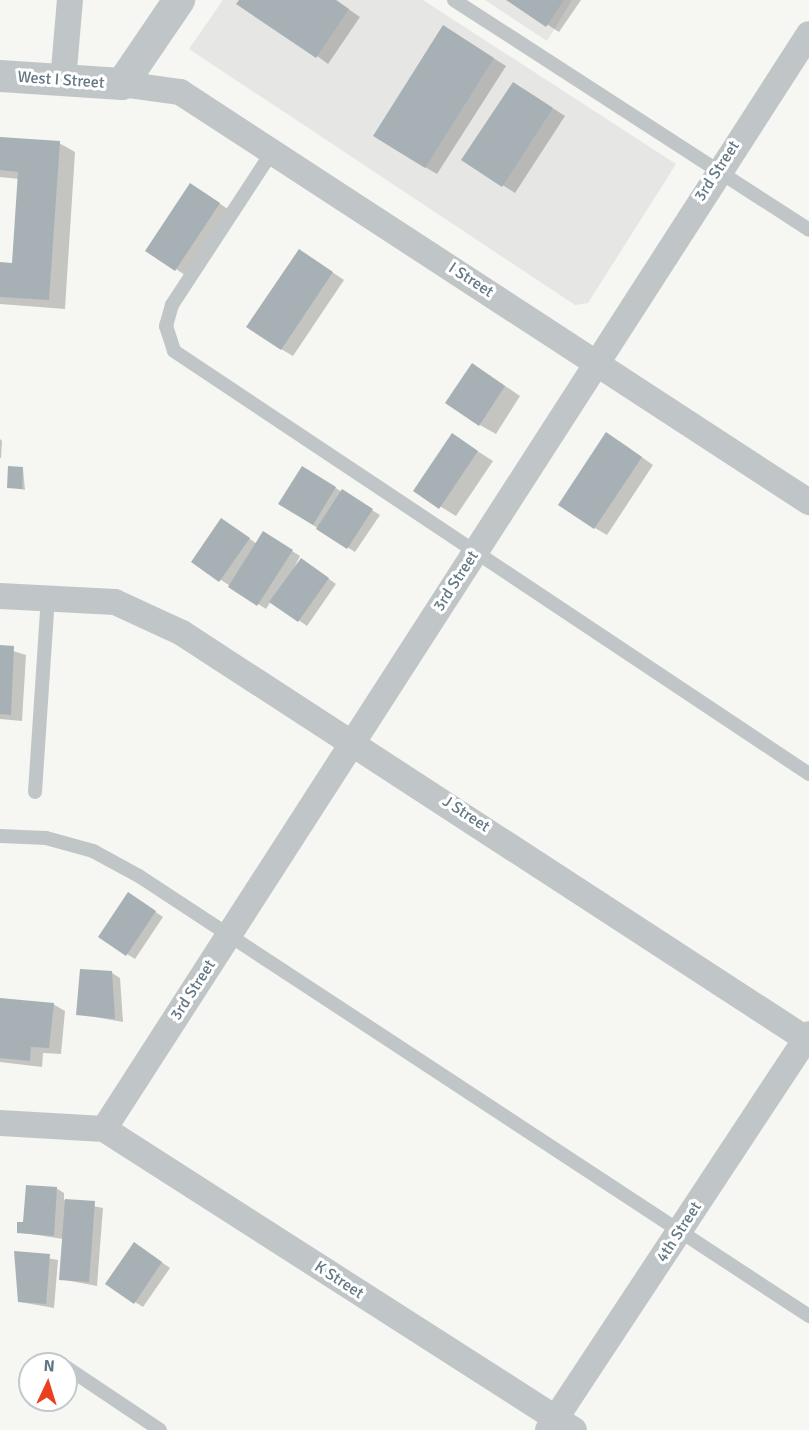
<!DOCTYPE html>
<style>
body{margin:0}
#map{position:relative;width:809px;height:1430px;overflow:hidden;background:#f6f6f2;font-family:Signika,sans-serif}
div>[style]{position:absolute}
.built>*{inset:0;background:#e6e7e5}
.shadow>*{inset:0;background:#0003}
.building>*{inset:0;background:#a7b1b5}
.service>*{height:14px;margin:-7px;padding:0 7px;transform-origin:7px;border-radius:7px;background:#c0c6c8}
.minor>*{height:26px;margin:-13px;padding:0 13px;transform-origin:13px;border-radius:13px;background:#c0c6c8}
.tertiary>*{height:32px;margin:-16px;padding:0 16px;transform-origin:16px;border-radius:16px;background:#c0c6c8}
span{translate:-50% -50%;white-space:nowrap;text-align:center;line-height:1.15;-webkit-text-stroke:6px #fff;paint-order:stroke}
.street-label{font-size:16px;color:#637884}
.north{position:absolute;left:18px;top:1352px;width:60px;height:60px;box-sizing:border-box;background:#fff;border:2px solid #c1c9ce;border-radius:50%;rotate:4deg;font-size:16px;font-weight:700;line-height:24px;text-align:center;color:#637884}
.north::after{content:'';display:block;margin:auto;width:21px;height:27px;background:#ea401e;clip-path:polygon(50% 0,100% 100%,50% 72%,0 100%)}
</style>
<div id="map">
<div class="built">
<div style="clip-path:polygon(223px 0,423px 0,676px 164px,588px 303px,575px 305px,189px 49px)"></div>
<div style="clip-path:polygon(485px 0,572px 0,547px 41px)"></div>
</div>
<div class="shadow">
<div style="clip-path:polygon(241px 0,335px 0,360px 17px,328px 64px)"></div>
<div style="clip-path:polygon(509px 0,581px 0,559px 32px)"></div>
<div style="clip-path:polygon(455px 34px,506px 66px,437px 174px,425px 167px)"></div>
<div style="clip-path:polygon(525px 90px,565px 116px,515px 193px,463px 160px)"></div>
<div style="clip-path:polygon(0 139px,59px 143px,75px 152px,65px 309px,0 304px,0 264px,13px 265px,19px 179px,0 177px)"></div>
<div style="clip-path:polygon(203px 192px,232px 212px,188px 277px,147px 250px)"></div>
<div style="clip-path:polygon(311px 258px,344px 280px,293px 356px,281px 349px)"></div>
<div style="clip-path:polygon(489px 375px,520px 396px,496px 434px,480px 425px)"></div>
<div style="clip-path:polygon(0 439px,2px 441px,1px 458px,0 458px)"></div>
<div style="clip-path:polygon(619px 441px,653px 465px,607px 535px,595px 528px)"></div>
<div style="clip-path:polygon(468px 445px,493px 461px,456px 516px,415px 491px)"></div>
<div style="clip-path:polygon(303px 468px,380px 515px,355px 552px,280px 504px)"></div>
<div style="clip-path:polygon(23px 469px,25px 490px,9px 487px)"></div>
<div style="clip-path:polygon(230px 525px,257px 544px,263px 533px,300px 556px,290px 576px,309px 565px,336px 584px,307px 626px,271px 601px,266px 609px,193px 562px)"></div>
<div style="clip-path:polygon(0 647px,26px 655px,22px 721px,0 719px)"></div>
<div style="clip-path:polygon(136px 899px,163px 917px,135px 959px,100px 937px)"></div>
<div style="clip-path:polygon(112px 973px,120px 978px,123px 1022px,78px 1014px)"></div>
<div style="clip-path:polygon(0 999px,53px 1004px,65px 1011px,61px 1054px,43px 1053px,42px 1067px,0 1062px)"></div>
<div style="clip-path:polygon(56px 1188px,64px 1193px,64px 1200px,103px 1208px,97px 1286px,60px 1279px,63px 1239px,18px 1232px)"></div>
<div style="clip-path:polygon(143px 1249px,170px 1268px,143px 1307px,135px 1302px)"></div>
<div style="clip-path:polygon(16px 1253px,58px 1260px,54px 1308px,20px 1302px)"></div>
</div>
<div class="building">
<div style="clip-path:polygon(239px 0,336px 0,349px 9px,316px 58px,236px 4px)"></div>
<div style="clip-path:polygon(506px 0,564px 0,546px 27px)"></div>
<div style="clip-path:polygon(443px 25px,494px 58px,425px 168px,373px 136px)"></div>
<div style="clip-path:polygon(513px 82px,553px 108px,502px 187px,461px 160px)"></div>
<div style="clip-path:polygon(0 137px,60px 141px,49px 300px,0 297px,0 262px,12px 263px,18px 172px,0 170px)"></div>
<div style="clip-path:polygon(190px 183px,220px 203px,175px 271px,145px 251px)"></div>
<div style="clip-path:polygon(299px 249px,333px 272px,281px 350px,246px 327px)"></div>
<div style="clip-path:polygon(472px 363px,505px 386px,479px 426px,445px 403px)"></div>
<div style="clip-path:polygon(606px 432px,642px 457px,594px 529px,558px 505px)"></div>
<div style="clip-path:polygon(452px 433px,478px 451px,439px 509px,413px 491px)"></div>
<div style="clip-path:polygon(8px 466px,23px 467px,22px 489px,7px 488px)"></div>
<div style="clip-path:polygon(302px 466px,336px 487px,313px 525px,278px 504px)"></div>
<div style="clip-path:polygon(342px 489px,373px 509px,347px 549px,316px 529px)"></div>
<div style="clip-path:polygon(221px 518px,250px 538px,219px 582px,191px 562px)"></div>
<div style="clip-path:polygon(263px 531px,293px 550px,257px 606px,228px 587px)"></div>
<div style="clip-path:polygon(301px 558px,329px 578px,298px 622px,269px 602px)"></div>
<div style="clip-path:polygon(0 645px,14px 646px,11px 715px,0 714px)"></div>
<div style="clip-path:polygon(128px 892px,156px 911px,126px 956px,98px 937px)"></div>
<div style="clip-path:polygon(80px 969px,112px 971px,115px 1019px,76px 1015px)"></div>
<div style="clip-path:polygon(0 998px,54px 1003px,49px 1048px,31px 1047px,30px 1061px,0 1058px)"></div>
<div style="clip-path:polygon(26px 1185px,57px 1187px,54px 1236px,17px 1233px,17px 1222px,23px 1222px)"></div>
<div style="clip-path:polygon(65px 1199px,95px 1201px,89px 1282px,59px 1280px)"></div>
<div style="clip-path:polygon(134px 1242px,162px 1262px,134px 1304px,105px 1284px)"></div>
<div style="clip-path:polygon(14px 1251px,50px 1254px,46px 1304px,18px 1302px)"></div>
</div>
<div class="service">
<div style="left:454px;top:0;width:423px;rotate:32.9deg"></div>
<div style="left:272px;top:152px;width:183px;rotate:123.2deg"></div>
<div style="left:172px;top:305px;width:22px;rotate:106deg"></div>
<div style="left:166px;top:326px;width:26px;rotate:72deg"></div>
<div style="left:174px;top:351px;width:763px;rotate:33.67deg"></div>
<div style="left:35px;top:792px;width:194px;rotate:-86.2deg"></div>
<div style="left:0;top:836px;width:46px;rotate:2.5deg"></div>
<div style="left:46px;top:838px;width:49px;rotate:15.5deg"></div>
<div style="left:93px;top:851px;width:52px;rotate:28.5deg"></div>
<div style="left:139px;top:876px;width:802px;rotate:33.29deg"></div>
<div style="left:66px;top:1367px;width:113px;rotate:33.8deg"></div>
</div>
<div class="minor">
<div style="left:63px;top:81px;width:81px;rotate:-85.1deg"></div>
<div style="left:122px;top:84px;width:59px;rotate:7.9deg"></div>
<div style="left:180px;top:92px;width:751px;rotate:33.1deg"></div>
<div style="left:0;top:596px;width:115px;rotate:3deg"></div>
<div style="left:115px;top:602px;width:74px;rotate:24.8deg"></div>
<div style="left:182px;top:633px;width:748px;rotate:33.05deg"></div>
<div style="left:0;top:1123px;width:104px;rotate:3.3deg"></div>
<div style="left:104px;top:1129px;width:558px;rotate:32.64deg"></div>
<div style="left:104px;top:1129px;width:1302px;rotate:-57.23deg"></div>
<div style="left:548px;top:1430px;width:474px;rotate:-56.6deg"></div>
</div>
<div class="tertiary">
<div style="left:0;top:76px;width:122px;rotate:3.8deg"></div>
<div style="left:122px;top:84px;width:102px;rotate:-55.8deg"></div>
</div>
<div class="street-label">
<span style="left:61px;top:80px;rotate:4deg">West I Street</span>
<span style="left:717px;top:171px;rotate:-57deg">3rd Street</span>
<span style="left:471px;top:280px;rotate:33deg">I Street</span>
<span style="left:456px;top:581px;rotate:-57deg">3rd Street</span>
<span style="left:466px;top:814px;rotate:33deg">J Street</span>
<span style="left:193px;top:990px;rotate:-57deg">3rd Street</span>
<span style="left:679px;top:1232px;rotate:-57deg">4th Street</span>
<span style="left:339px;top:1280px;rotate:33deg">K Street</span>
</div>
<div class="north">N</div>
</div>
